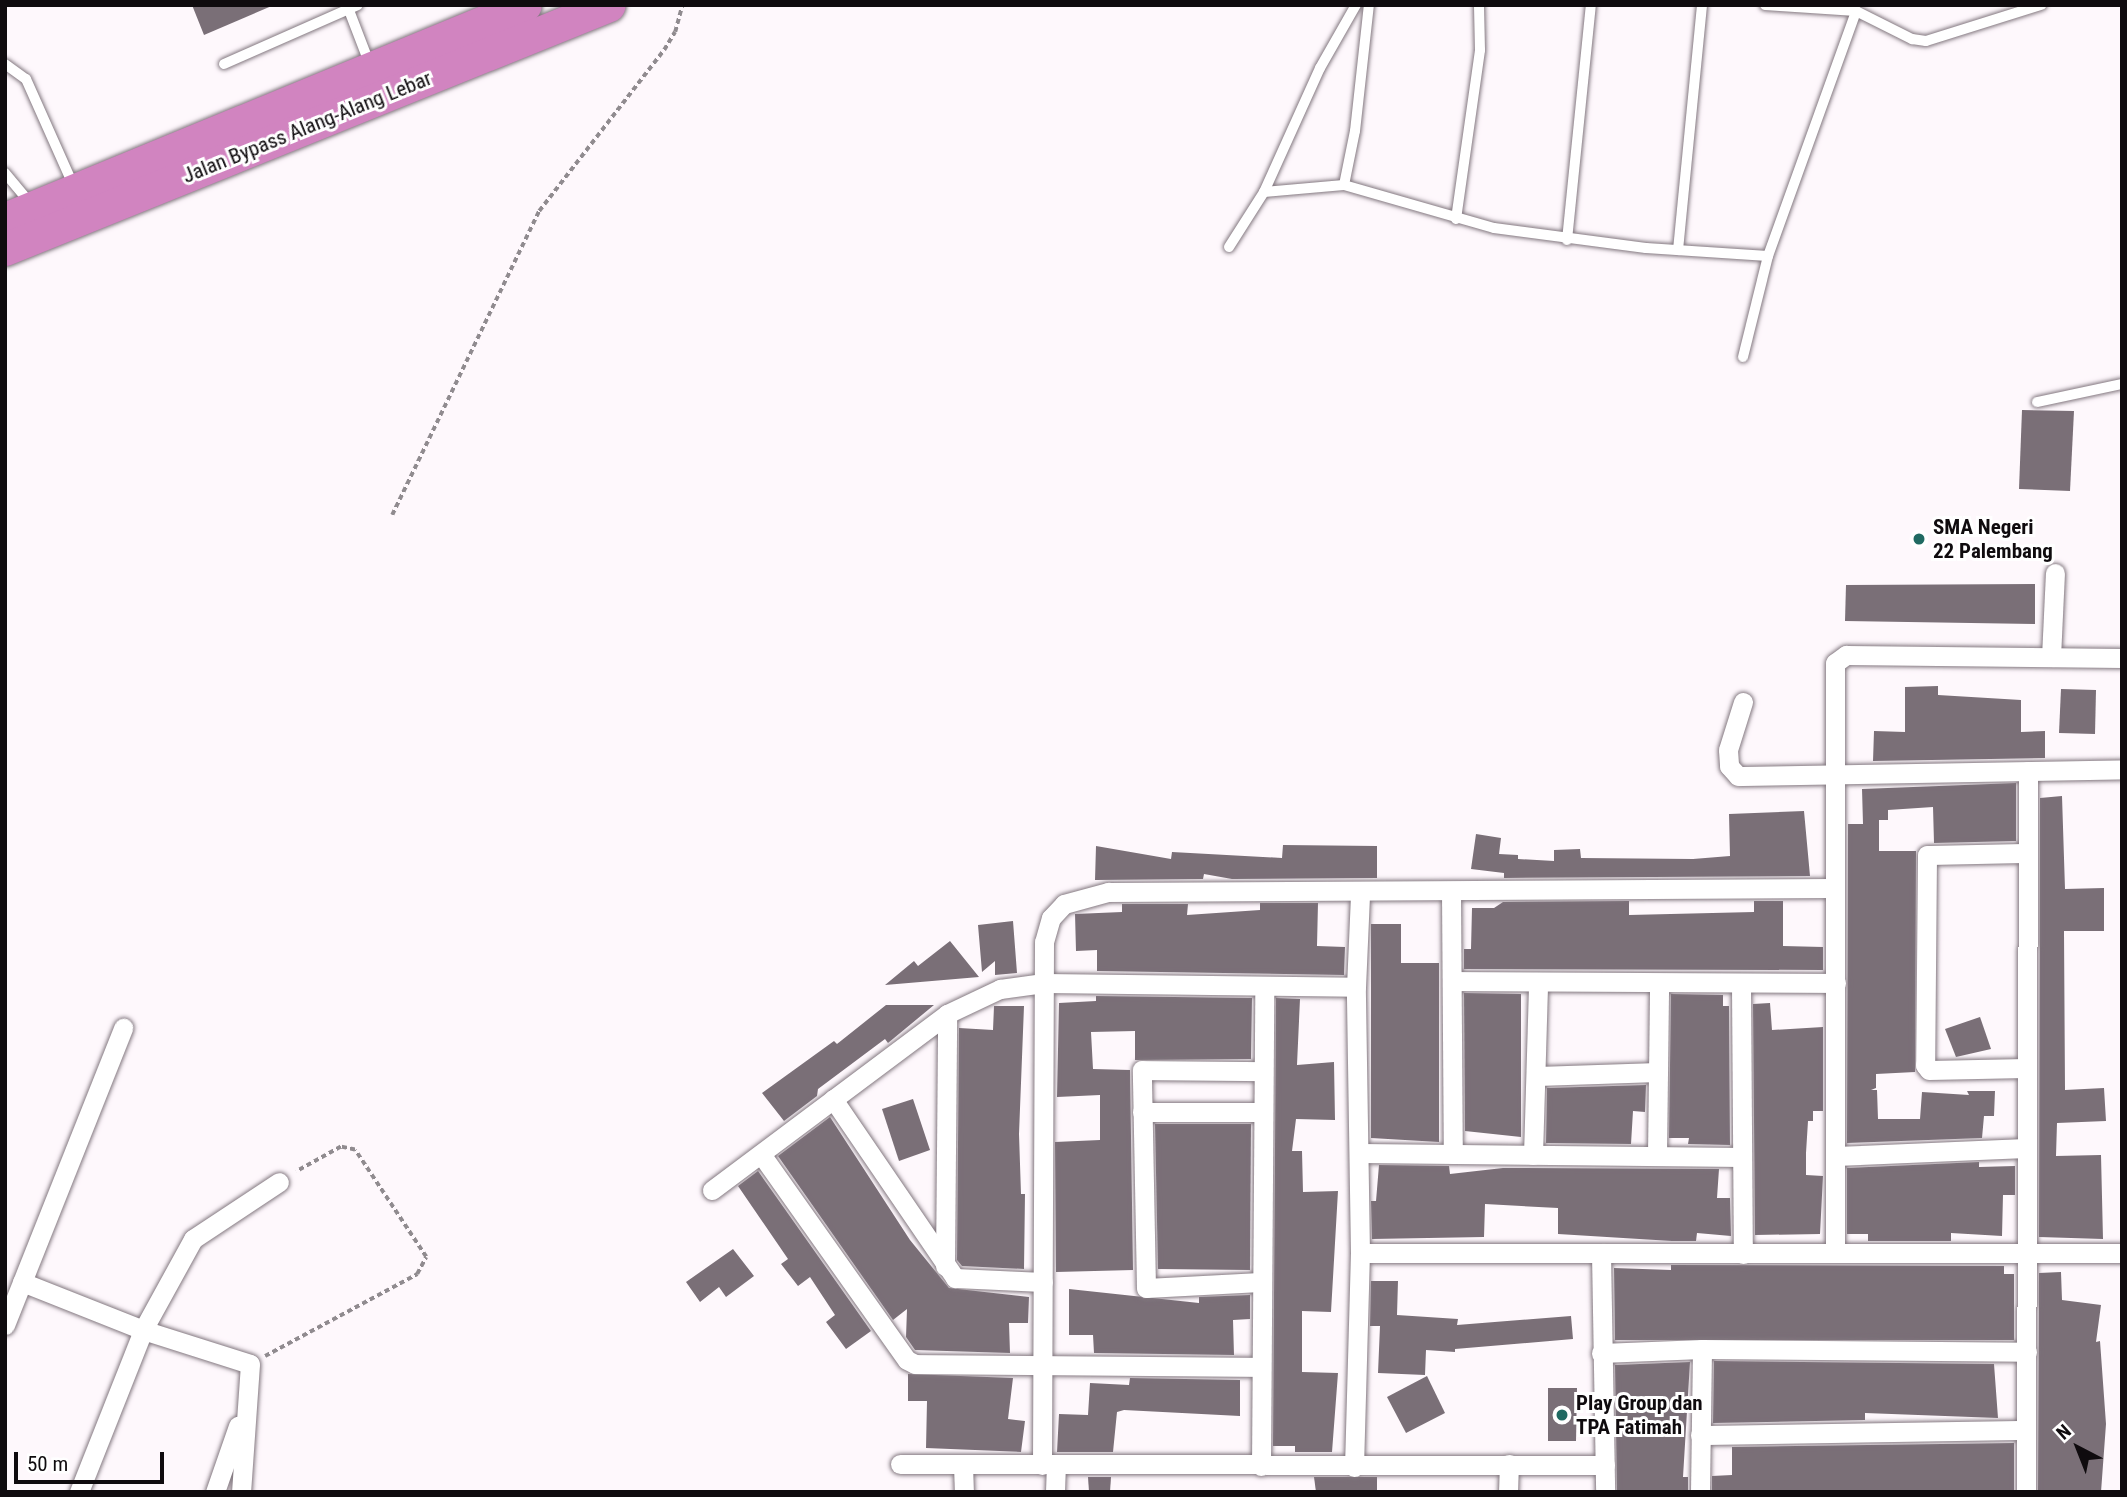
<!DOCTYPE html>
<style>
body{margin:0}
#map{position:relative;width:2127px;height:1497px;overflow:hidden;background:#fef8fc;font-family:"Roboto Condensed",sans-serif}
div>[style]{position:absolute}
.building>*{inset:0;background:#7a6f77}
.path>*{height:3.5px;margin-top:-1.75px;transform-origin:0;background:repeating-linear-gradient(90deg,#908b8f 0 5px,transparent 0 8.5px)}
.roads{filter:drop-shadow(0 0 2px #837880) drop-shadow(0 0 2px #837880)}
.lane>*{height:10px;margin:-5px;padding:0 5px;transform-origin:5px;border-radius:5px;background:#fff}
.street>*{height:19px;margin:-9.5px;padding:0 9.5px;transform-origin:9.5px;border-radius:9.5px;background:#fff}
.highway>*{height:33px;margin:-16.5px;padding:0 16.5px;transform-origin:16.5px;border-radius:16.5px;background:#d184c0}
.dots>*{width:19px;height:19px;translate:-50% -50%;box-sizing:border-box;border:4px solid #fff;border-radius:50%}
span{translate:-50% -50%;white-space:nowrap;text-align:center;line-height:1.15;-webkit-text-stroke:6px #fff;paint-order:stroke}
.street-label{font-size:21px;color:#0f0b0e}
.poi-label{font-size:21px;color:#0f0b0e;font-weight:700}
.left{translate:0 -50%;text-align:left}
.frame{position:absolute;inset:0;border:7px solid #0f0b0e;pointer-events:none}
.north{position:absolute;left:2043px;top:1413px;width:70px;height:70px;-webkit-text-stroke:5px #fff;paint-order:stroke;rotate:318deg;font-size:19px;font-weight:700;line-height:28px;text-align:center;color:#0f0b0e}
.north::after{content:'';display:block;margin:auto;width:24px;height:32px;background:#0f0b0e;clip-path:polygon(50% 0,100% 100%,50% 72%,0 100%)}
.scale{position:absolute;left:14px;top:1452px;width:150px;height:32px;box-sizing:border-box;border:4px solid #0f0b0e;border-top:0;padding-left:9px;font-size:21px;line-height:24px;white-space:nowrap;color:#0f0b0e;-webkit-text-stroke:5px #fff;paint-order:stroke}
</style>
<div id="map">
<div class="building">
<div style="clip-path:polygon(192px 5px,274px 5px,204px 35px)"></div>
<div style="clip-path:polygon(2022px 410px,2074px 411px,2070px 491px,2019px 489px)"></div>
<div style="clip-path:polygon(2035px 584px,2035px 624px,1845px 621px,1846px 585px)"></div>
<div style="clip-path:polygon(1938px 686px,1938px 695px,2021px 700px,2021px 732px,2045px 731px,2045px 758px,1873px 761px,1874px 731px,1905px 732px,1905px 687px)"></div>
<div style="clip-path:polygon(2061px 689px,2096px 690px,2095px 734px,2059px 733px)"></div>
<div style="clip-path:polygon(2016px 783px,2016px 841px,1934px 843px,1933px 807px,1888px 810px,1888px 820px,1879px 820px,1879px 851px,1916px 851px,1915px 1072px,1876px 1074px,1876px 1088px,1871px 1090px,1877px 1090px,1878px 1119px,1920px 1119px,1922px 1092px,1969px 1095px,1967px 1091px,1995px 1091px,1994px 1116px,1984px 1116px,1982px 1138px,1847px 1143px,1848px 824px,1863px 824px,1862px 789px)"></div>
<div style="clip-path:polygon(2062px 796px,2065px 889px,2104px 888px,2104px 931px,2064px 931px,2065px 1090px,2104px 1088px,2106px 1121px,2057px 1123px,2056px 1156px,2101px 1155px,2103px 1239px,2039px 1237px,2040px 798px)"></div>
<div style="clip-path:polygon(1804px 811px,1810px 876px,1504px 878px,1504px 873px,1471px 869px,1476px 834px,1501px 838px,1499px 854px,1518px 855px,1518px 859px,1554px 861px,1554px 850px,1580px 849px,1581px 858px,1693px 859px,1730px 856px,1729px 814px)"></div>
<div style="clip-path:polygon(1283px 845px,1377px 846px,1377px 878px,1232px 879px,1204px 874px,1203px 879px,1095px 880px,1096px 846px,1171px 859px,1172px 852px,1282px 858px)"></div>
<div style="clip-path:polygon(1629px 901px,1629px 915px,1754px 912px,1754px 901px,1783px 901px,1783px 946px,1823px 947px,1823px 970px,1464px 969px,1464px 949px,1471px 949px,1472px 908px,1494px 908px,1503px 902px)"></div>
<div style="clip-path:polygon(1260px 903px,1318px 903px,1317px 946px,1345px 947px,1344px 975px,1097px 971px,1097px 950px,1076px 951px,1075px 914px,1122px 912px,1122px 904px,1188px 904px,1187px 915px,1260px 910px)"></div>
<div style="clip-path:polygon(1013px 921px,1017px 973px,995px 975px,995px 961px,982px 972px,978px 925px)"></div>
<div style="clip-path:polygon(1371px 924px,1401px 924px,1401px 963px,1439px 963px,1439px 1142px,1371px 1138px)"></div>
<div style="clip-path:polygon(950px 941px,979px 977px,885px 985px,914px 961px,918px 966px)"></div>
<div style="clip-path:polygon(1464px 993px,1521px 994px,1521px 1137px,1465px 1131px)"></div>
<div style="clip-path:polygon(1671px 994px,1723px 995px,1723px 1006px,1729px 1006px,1730px 1145px,1688px 1144px,1689px 1138px,1669px 1138px)"></div>
<div style="clip-path:polygon(1096px 996px,1252px 998px,1251px 1059px,1135px 1060px,1135px 1031px,1091px 1032px,1093px 1069px,1130px 1070px,1133px 1270px,1056px 1272px,1055px 1142px,1100px 1140px,1100px 1095px,1057px 1097px,1059px 1003px,1096px 1001px)"></div>
<div style="clip-path:polygon(1276px 998px,1300px 999px,1297px 1065px,1334px 1062px,1335px 1120px,1296px 1119px,1292px 1151px,1302px 1151px,1303px 1192px,1338px 1191px,1331px 1312px,1302px 1311px,1302px 1372px,1338px 1373px,1332px 1452px,1295px 1452px,1295px 1446px,1273px 1446px)"></div>
<div style="clip-path:polygon(1770px 1003px,1772px 1030px,1823px 1027px,1823px 1111px,1813px 1111px,1813px 1121px,1808px 1121px,1806px 1153px,1806px 1175px,1823px 1176px,1820px 1234px,1755px 1235px,1753px 1004px)"></div>
<div style="clip-path:polygon(886px 1005px,934px 1005px,888px 1043px,885px 1039px,818px 1089px,817px 1096px,784px 1121px,762px 1093px,834px 1041px,837px 1044px)"></div>
<div style="clip-path:polygon(994px 1006px,1024px 1006px,1019px 1134px,1021px 1194px,1025px 1194px,1024px 1269px,962px 1266px,957px 1260px,959px 1028px,993px 1030px)"></div>
<div style="clip-path:polygon(1980px 1017px,1991px 1049px,1956px 1057px,1945px 1029px)"></div>
<div style="clip-path:polygon(1646px 1085px,1645px 1112px,1633px 1111px,1631px 1144px,1546px 1143px,1547px 1088px)"></div>
<div style="clip-path:polygon(913px 1099px,930px 1150px,899px 1161px,882px 1109px)"></div>
<div style="clip-path:polygon(830px 1117px,910px 1240px,949px 1288px,1029px 1297px,1028px 1323px,1009px 1323px,1010px 1353px,915px 1350px,906px 1337px,907px 1309px,893px 1320px,778px 1156px)"></div>
<div style="clip-path:polygon(1155px 1124px,1251px 1124px,1250px 1270px,1158px 1269px)"></div>
<div style="clip-path:polygon(1979px 1162px,1979px 1167px,2015px 1166px,2015px 1195px,2003px 1195px,2002px 1236px,1951px 1233px,1951px 1241px,1868px 1241px,1868px 1234px,1847px 1234px,1847px 1168px)"></div>
<div style="clip-path:polygon(1379px 1165px,1449px 1166px,1450px 1174px,1503px 1168px,1719px 1169px,1717px 1198px,1730px 1198px,1731px 1236px,1697px 1233px,1696px 1241px,1672px 1241px,1558px 1234px,1558px 1208px,1485px 1204px,1484px 1237px,1372px 1239px,1371px 1201px,1376px 1201px)"></div>
<div style="clip-path:polygon(758px 1171px,871px 1331px,846px 1349px,826px 1322px,835px 1315px,810px 1277px,798px 1286px,781px 1264px,788px 1259px,738px 1186px)"></div>
<div style="clip-path:polygon(733px 1249px,754px 1276px,726px 1297px,719px 1287px,700px 1302px,686px 1282px)"></div>
<div style="clip-path:polygon(1671px 1265px,2004px 1266px,2004px 1274px,2014px 1274px,2014px 1340px,1615px 1340px,1614px 1268px,1671px 1270px)"></div>
<div style="clip-path:polygon(2061px 1272px,2062px 1300px,2101px 1305px,2096px 1342px,2100px 1341px,2106px 1424px,2101px 1492px,2038px 1492px,2039px 1273px)"></div>
<div style="clip-path:polygon(1371px 1281px,1398px 1281px,1397px 1315px,1458px 1319px,1457px 1325px,1571px 1316px,1573px 1339px,1455px 1349px,1455px 1352px,1426px 1350px,1425px 1375px,1378px 1373px,1380px 1326px,1370px 1326px)"></div>
<div style="clip-path:polygon(1069px 1289px,1199px 1303px,1199px 1297px,1250px 1295px,1250px 1319px,1233px 1320px,1234px 1355px,1094px 1353px,1093px 1335px,1069px 1335px)"></div>
<div style="clip-path:polygon(1714px 1361px,1994px 1364px,1998px 1418px,1865px 1413px,1865px 1420px,1713px 1423px)"></div>
<div style="clip-path:polygon(1690px 1362px,1683px 1477px,1688px 1477px,1688px 1492px,1617px 1492px,1615px 1365px)"></div>
<div style="clip-path:polygon(908px 1374px,1013px 1378px,1008px 1419px,1025px 1421px,1021px 1452px,926px 1448px,927px 1401px,908px 1401px)"></div>
<div style="clip-path:polygon(1427px 1376px,1445px 1413px,1406px 1433px,1387px 1397px)"></div>
<div style="clip-path:polygon(1130px 1378px,1240px 1380px,1240px 1416px,1124px 1410px,1117px 1412px,1113px 1452px,1057px 1452px,1059px 1414px,1088px 1415px,1090px 1383px,1129px 1385px)"></div>
<div style="clip-path:polygon(1548px 1388px,1577px 1388px,1576px 1441px,1548px 1441px)"></div>
<div style="clip-path:polygon(2014px 1443px,2014px 1492px,1712px 1492px,1712px 1476px,1732px 1475px,1732px 1447px)"></div>
<div style="clip-path:polygon(1088px 1477px,1111px 1477px,1110px 1492px,1089px 1492px)"></div>
<div style="clip-path:polygon(1314px 1477px,1377px 1477px,1377px 1492px,1316px 1492px)"></div>
</div>
<div class="path">
<div style="left:392px;top:515px;width:338px;rotate:-64.2deg"></div>
<div style="left:539px;top:211px;width:204px;rotate:-52.2deg"></div>
<div style="left:664px;top:50px;width:21px;rotate:-59deg"></div>
<div style="left:675px;top:32px;width:28px;rotate:-75deg"></div>
<div style="left:265px;top:1356px;width:173px;rotate:-28.3deg"></div>
<div style="left:417px;top:1274px;width:19px;rotate:-62deg"></div>
<div style="left:426px;top:1257px;width:128px;rotate:-123.6deg"></div>
<div style="left:355px;top:1150px;width:14px;rotate:-168deg"></div>
<div style="left:341px;top:1147px;width:51px;rotate:150.9deg"></div>
</div>
<div class="roads">
<div class="lane">
<div style="left:347px;top:5px;width:64px;rotate:69deg"></div>
<div style="left:1765px;top:5px;width:91px;rotate:3.8deg"></div>
<div style="left:1856px;top:11px;width:63px;rotate:26.6deg"></div>
<div style="left:1912px;top:39px;width:14px;rotate:8deg"></div>
<div style="left:1926px;top:41px;width:121px;rotate:-17.4deg"></div>
<div style="left:5px;top:64px;width:26px;rotate:36deg"></div>
<div style="left:26px;top:79px;width:118px;rotate:66deg"></div>
<div style="left:224px;top:64px;width:146px;rotate:-23.8deg"></div>
<div style="left:5px;top:173px;width:38px;rotate:50deg"></div>
<div style="left:1344px;top:185px;width:55px;rotate:-78.5deg"></div>
<div style="left:1355px;top:131px;width:127px;rotate:-83.7deg"></div>
<div style="left:1264px;top:192px;width:80px;rotate:-5deg"></div>
<div style="left:1344px;top:185px;width:156px;rotate:16deg"></div>
<div style="left:1494px;top:228px;width:153px;rotate:7.5deg"></div>
<div style="left:1646px;top:248px;width:122px;rotate:3.8deg"></div>
<div style="left:1456px;top:219px;width:171px;rotate:-81.9deg"></div>
<div style="left:1480px;top:50px;width:45px;rotate:-91.3deg"></div>
<div style="left:1567px;top:240px;width:236px;rotate:-84.2deg"></div>
<div style="left:1229px;top:247px;width:65px;rotate:-57.5deg"></div>
<div style="left:1264px;top:192px;width:136px;rotate:-65.7deg"></div>
<div style="left:1320px;top:68px;width:73px;rotate:-60.3deg"></div>
<div style="left:1678px;top:250px;width:246px;rotate:-84.4deg"></div>
<div style="left:1743px;top:357px;width:104px;rotate:-76.1deg"></div>
<div style="left:1768px;top:256px;width:260px;rotate:-70.2deg"></div>
<div style="left:1856px;top:11px;width:11px;rotate:-146deg"></div>
<div style="left:2037px;top:402px;width:87px;rotate:-12deg"></div>
</div>
<div class="street">
<div style="left:2051px;top:657px;width:84px;rotate:-87.3deg"></div>
<div style="left:1743px;top:702px;width:50px;rotate:107.4deg"></div>
<div style="left:1728px;top:750px;width:16px;rotate:86deg"></div>
<div style="left:1729px;top:766px;width:13px;rotate:48deg"></div>
<div style="left:1738px;top:776px;width:384px;rotate:-1deg"></div>
<div style="left:2026px;top:853px;width:99px;rotate:178.8deg"></div>
<div style="left:1927px;top:855px;width:210px;rotate:90.5deg"></div>
<div style="left:1925px;top:1065px;width:6px;rotate:51deg"></div>
<div style="left:1929px;top:1070px;width:97px;rotate:-1.2deg"></div>
<div style="left:1451px;top:893px;width:261px;rotate:89.6deg"></div>
<div style="left:1452px;top:981px;width:384px;rotate:0.3deg"></div>
<div style="left:1741px;top:985px;width:269px;rotate:89.6deg"></div>
<div style="left:1537px;top:1076px;width:121px;rotate:-1.9deg"></div>
<div style="left:833px;top:1099px;width:217px;rotate:55.7deg"></div>
<div style="left:955px;top:1278px;width:88px;rotate:2.6deg"></div>
<div style="left:1142px;top:1112px;width:121px"></div>
<div style="left:1360px;top:1153px;width:382px;rotate:0.6deg"></div>
<div style="left:761px;top:1154px;width:252px;rotate:54.7deg"></div>
<div style="left:907px;top:1360px;width:9px;rotate:27deg"></div>
<div style="left:915px;top:1364px;width:346px;rotate:0.5deg"></div>
<div style="left:1533px;top:1155px;width:173px;rotate:-88.3deg"></div>
<div style="left:1657px;top:1156px;width:172px;rotate:-89.3deg"></div>
<div style="left:1835px;top:1156px;width:191px;rotate:-2.4deg"></div>
<div style="left:712px;top:1190px;width:294px;rotate:-36.8deg"></div>
<div style="left:947px;top:1014px;width:59px;rotate:-25.3deg"></div>
<div style="left:1000px;top:989px;width:44px;rotate:-7.8deg"></div>
<div style="left:1044px;top:983px;width:312px;rotate:0.7deg"></div>
<div style="left:1360px;top:1253px;width:762px"></div>
<div style="left:1601px;top:1253px;width:239px;rotate:89deg"></div>
<div style="left:1835px;top:1253px;width:590px;rotate:-90deg"></div>
<div style="left:1835px;top:663px;width:14px;rotate:-36deg"></div>
<div style="left:1846px;top:655px;width:276px;rotate:0.6deg"></div>
<div style="left:945px;top:1266px;width:252px;rotate:-89.5deg"></div>
<div style="left:22px;top:1282px;width:130px;rotate:21.6deg"></div>
<div style="left:143px;top:1330px;width:112px;rotate:17.6deg"></div>
<div style="left:250px;top:1364px;width:128px;rotate:94deg"></div>
<div style="left:1260px;top:1282px;width:114px;rotate:177deg"></div>
<div style="left:1146px;top:1288px;width:218px;rotate:-91.1deg"></div>
<div style="left:1142px;top:1070px;width:120px;rotate:0.5deg"></div>
<div style="left:5px;top:1325px;width:320px;rotate:-68.3deg"></div>
<div style="left:1601px;top:1353px;width:101px;rotate:-2.3deg"></div>
<div style="left:1702px;top:1349px;width:325px;rotate:0.5deg"></div>
<div style="left:1700px;top:1435px;width:325px;rotate:-0.9deg"></div>
<div style="left:900px;top:1464px;width:705px;rotate:0.08deg"></div>
<div style="left:963px;top:1465px;width:27px;rotate:88deg"></div>
<div style="left:1042px;top:1465px;width:523px;rotate:-89.78deg"></div>
<div style="left:1044px;top:942px;width:25px;rotate:-74deg"></div>
<div style="left:1051px;top:918px;width:19px;rotate:-47deg"></div>
<div style="left:1064px;top:904px;width:46px;rotate:-15.3deg"></div>
<div style="left:1108px;top:892px;width:726px;rotate:-0.32deg"></div>
<div style="left:1261px;top:1466px;width:478px;rotate:-89.6deg"></div>
<div style="left:1354px;top:1467px;width:214px;rotate:-88.4deg"></div>
<div style="left:1360px;top:1253px;width:266px;rotate:-90.9deg"></div>
<div style="left:1356px;top:987px;width:93px;rotate:-87.5deg"></div>
<div style="left:79px;top:1492px;width:174px;rotate:-68.4deg"></div>
<div style="left:143px;top:1330px;width:104px;rotate:-61.2deg"></div>
<div style="left:193px;top:1239px;width:103px;rotate:-33.5deg"></div>
<div style="left:215px;top:1492px;width:70px;rotate:-70.8deg"></div>
<div style="left:1055px;top:1492px;width:27px;rotate:-88deg"></div>
<div style="left:1508px;top:1492px;width:28px;rotate:-88deg"></div>
<div style="left:1700px;top:1492px;width:143px;rotate:-89.2deg"></div>
<div style="left:2026px;top:1492px;width:721px;rotate:-89.84deg"></div>
</div>
<div class="highway">
<div style="left:5px;top:219px;width:562px;rotate:-22.37deg"></div>
<div style="left:5px;top:249px;width:651px;rotate:-22deg"></div>
</div>
</div>
<div class="dots">
<div style="left:1919px;top:539px;background:#206a62"></div>
<div style="left:1562px;top:1415px;background:#206a62"></div>
</div>
<div class="street-label">
<span style="left:307px;top:127px;rotate:-22deg">Jalan Bypass Alang-Alang Lebar</span>
</div>
<div class="poi-label">
<span class="left" style="left:1933px;top:539px">SMA Negeri<br>22 Palembang</span>
<span class="left" style="left:1576px;top:1415px">Play Group dan<br>TPA Fatimah</span>
</div>
<div class="frame"></div>
<div class="north">N</div>
<div class="scale">50 m</div>
</div>
